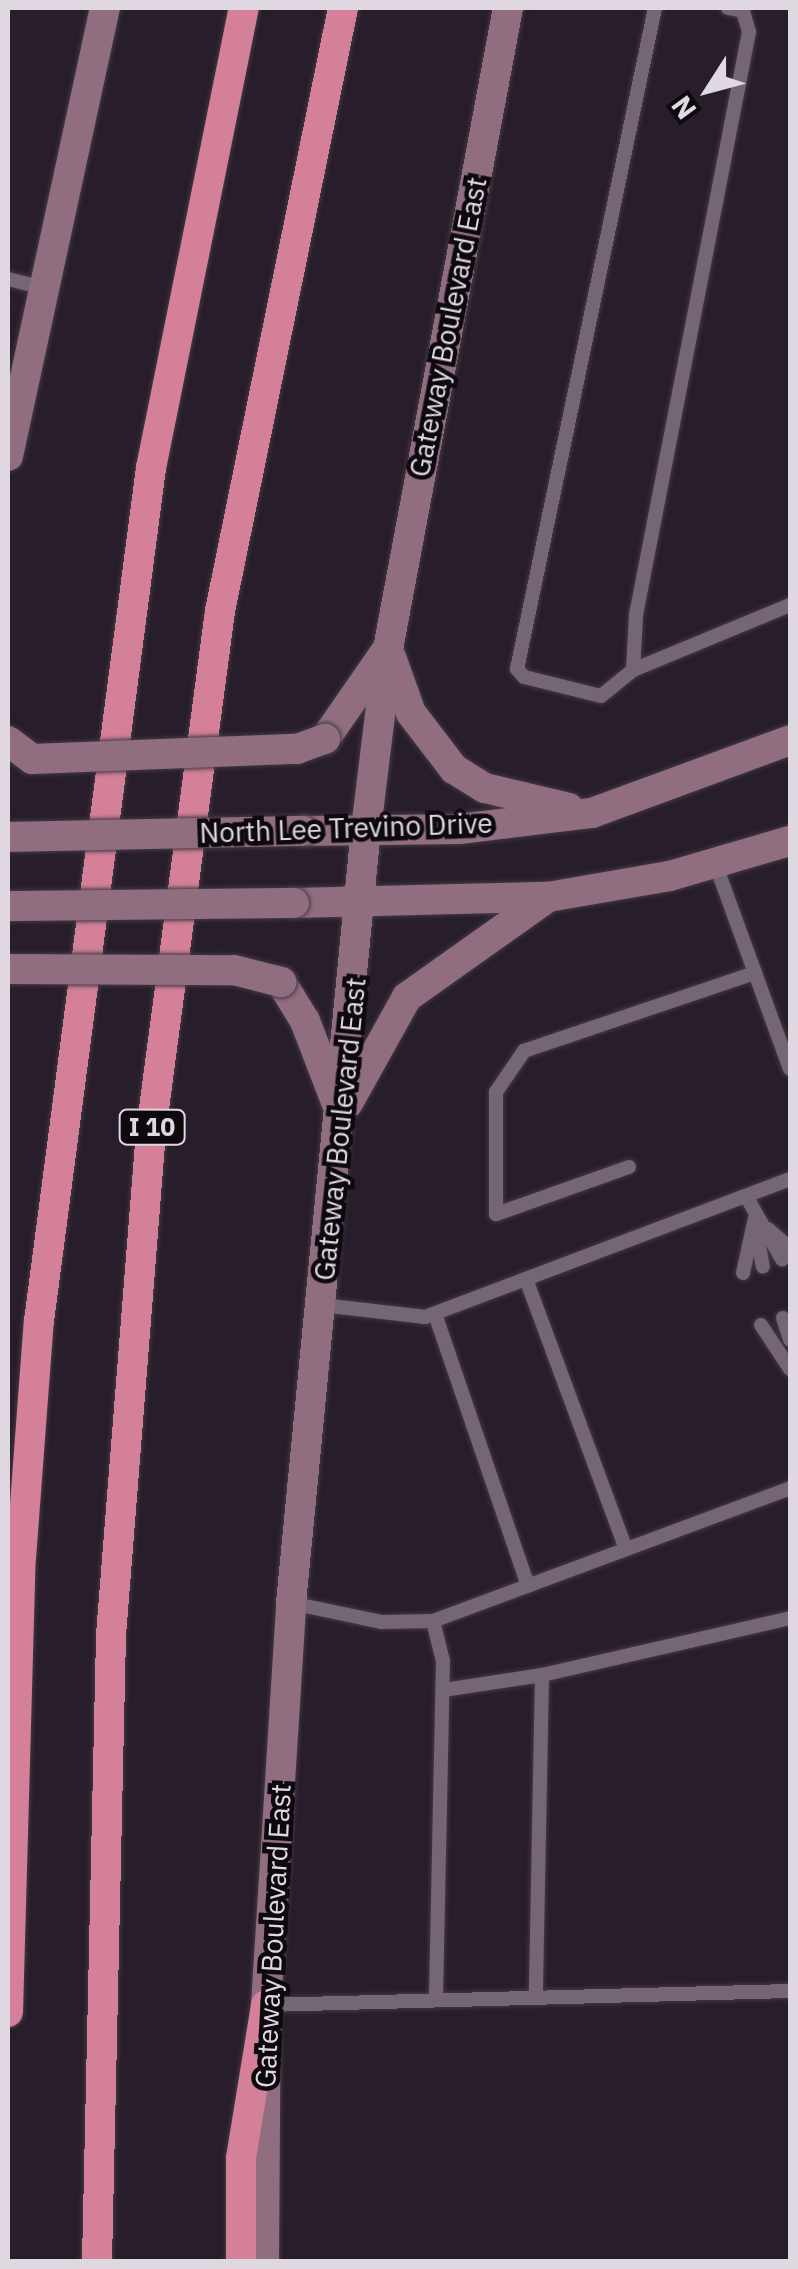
<!DOCTYPE html>
<style>
body{margin:0}
#map{position:relative;width:798px;height:2269px;overflow:hidden;background:#281d2a;font-family:"IBM Plex Sans",sans-serif}
div>[style]{position:absolute}
.roads{filter:drop-shadow(0 0 2px #433944) drop-shadow(0 0 2px #433944)}
.lane>*{height:14px;margin:-7px;padding:0 7px;transform-origin:7px;border-radius:7px;background:#746675}
.secondary>*{height:30px;margin:-15px;padding:0 15px;transform-origin:15px;border-radius:15px;background:#906e80}
.highway>*{height:30px;margin:-15px;padding:0 15px;transform-origin:15px;border-radius:15px;background:#d38098}
.bridges{filter:drop-shadow(0 0 2px #433944) drop-shadow(0 0 2px #433944)}
.secondary-bridge>*{height:30px;margin:-15px;padding:0 15px;transform-origin:15px;border-radius:15px;background:#906e80}
span{translate:-50% -50%;white-space:nowrap;text-align:center;line-height:1.15;-webkit-text-stroke:9px #0e090f;paint-order:stroke}
.shield-label span{padding:2px 8px;background:#0e090f;border:2px solid;border-radius:8px;-webkit-text-stroke-width:0}
.shield-label{font-size:25px;color:#e0d8e1;font-weight:700}
.street-label{font-size:28px;color:#e0d8e1}
.frame{position:absolute;inset:0;border:10px solid #e0d8e1;pointer-events:none}
.north{position:absolute;left:658px;top:40px;width:100px;height:100px;-webkit-text-stroke:8px #0e090f;paint-order:stroke;rotate:234deg;font-size:28px;font-weight:700;line-height:40px;text-align:center;color:#e0d8e1}
.north::after{content:'';display:block;margin:auto;width:35px;height:45px;background:#e0d8e1;clip-path:polygon(50% 0,100% 100%,50% 72%,0 100%)}
</style>
<div id="map">
<div class="roads">
<div class="lane">
<div style="left:728px;top:8px;width:15px;rotate:11deg"></div>
<div style="left:743px;top:11px;width:22px;rotate:74deg"></div>
<div style="left:749px;top:32px;width:594px;rotate:100.97deg"></div>
<div style="left:636px;top:615px;width:55px;rotate:93.1deg"></div>
<div style="left:633px;top:670px;width:170px;rotate:-22.5deg"></div>
<div style="left:8px;top:279px;width:37px;rotate:14deg"></div>
<div style="left:633px;top:670px;width:41px;rotate:140.9deg"></div>
<div style="left:601px;top:696px;width:79px;rotate:-166.1deg"></div>
<div style="left:524px;top:677px;width:11px;rotate:-131deg"></div>
<div style="left:517px;top:669px;width:675px;rotate:-78.21deg"></div>
<div style="left:715px;top:863px;width:219px;rotate:70deg"></div>
<div style="left:629px;top:1167px;width:141px;rotate:160.5deg"></div>
<div style="left:496px;top:1214px;width:122px;rotate:-90deg"></div>
<div style="left:496px;top:1092px;width:50px;rotate:-55.7deg"></div>
<div style="left:524px;top:1051px;width:244px;rotate:-18.7deg"></div>
<div style="left:746px;top:1196px;width:73px;rotate:60.3deg"></div>
<div style="left:756px;top:1228px;width:39px;rotate:80deg"></div>
<div style="left:768px;top:1229px;width:29px;rotate:41deg"></div>
<div style="left:743px;top:1273px;width:56px;rotate:-77.7deg"></div>
<div style="left:526px;top:1279px;width:288px;rotate:69.7deg"></div>
<div style="left:322px;top:1305px;width:104px;rotate:6.6deg"></div>
<div style="left:425px;top:1317px;width:390px;rotate:-20.7deg"></div>
<div style="left:435px;top:1314px;width:287px;rotate:71.1deg"></div>
<div style="left:783px;top:1318px;width:23px;rotate:72deg"></div>
<div style="left:761px;top:1325px;width:53px;rotate:56.6deg"></div>
<div style="left:291px;top:1603px;width:92px;rotate:11.9deg"></div>
<div style="left:381px;top:1622px;width:52px;rotate:-1.1deg"></div>
<div style="left:433px;top:1621px;width:381px;rotate:-20.4deg"></div>
<div style="left:433px;top:1621px;width:41px;rotate:76deg"></div>
<div style="left:443px;top:1661px;width:339px;rotate:91.2deg"></div>
<div style="left:542px;top:1675px;width:254px;rotate:-12.9deg"></div>
<div style="left:443px;top:1690px;width:100px;rotate:-8.6deg"></div>
<div style="left:542px;top:1675px;width:322px;rotate:91.1deg"></div>
<div style="left:266px;top:2005px;width:524px;rotate:-1.53deg"></div>
</div>
<div class="secondary">
<div style="left:8px;top:456px;width:458px;rotate:-77.8deg"></div>
<div style="left:391px;top:657px;width:59px;rotate:70.3deg"></div>
<div style="left:411px;top:713px;width:71px;rotate:52.5deg"></div>
<div style="left:454px;top:769px;width:36px;rotate:32deg"></div>
<div style="left:485px;top:788px;width:86px;rotate:13.4deg"></div>
<div style="left:325px;top:739px;width:107px;rotate:-55.3deg"></div>
<div style="left:303px;top:831px;width:156px;rotate:-0.7deg"></div>
<div style="left:459px;top:829px;width:134px;rotate:-6.9deg"></div>
<div style="left:592px;top:813px;width:211px;rotate:-20.2deg"></div>
<div style="left:294px;top:903px;width:254px;rotate:-1.4deg"></div>
<div style="left:548px;top:897px;width:124px;rotate:-9.8deg"></div>
<div style="left:670px;top:876px;width:125px;rotate:-16.3deg"></div>
<div style="left:281px;top:982px;width:46px;rotate:58.4deg"></div>
<div style="left:305px;top:1021px;width:92px;rotate:69deg"></div>
<div style="left:348px;top:1103px;width:121px;rotate:-60.9deg"></div>
<div style="left:407px;top:997px;width:173px;rotate:-35.3deg"></div>
<div style="left:264px;top:2262px;width:257px;rotate:-89.6deg"></div>
<div style="left:266px;top:2005px;width:403px;rotate:-86.4deg"></div>
<div style="left:291px;top:1603px;width:778px;rotate:-84.47deg"></div>
<div style="left:366px;top:829px;width:181px;rotate:-83deg"></div>
<div style="left:388px;top:649px;width:652px;rotate:-79.4deg"></div>
</div>
<div class="highway">
<div style="left:8px;top:2012px;width:454px;rotate:-88.4deg"></div>
<div style="left:21px;top:1558px;width:238px;rotate:-85.7deg"></div>
<div style="left:39px;top:1321px;width:860px;rotate:-82.52deg"></div>
<div style="left:151px;top:468px;width:469px;rotate:-78.6deg"></div>
<div style="left:97px;top:2262px;width:627px;rotate:-88.72deg"></div>
<div style="left:111px;top:1635px;width:506px;rotate:-85.46deg"></div>
<div style="left:151px;top:1131px;width:525px;rotate:-82.44deg"></div>
<div style="left:220px;top:611px;width:615px;rotate:-78.47deg"></div>
<div style="left:241px;top:2262px;width:104px;rotate:-90deg"></div>
<div style="left:241px;top:2158px;width:155px;rotate:-80.7deg"></div>
</div>
</div>
<div class="bridges">
<div class="secondary-bridge">
<div style="left:8px;top:741px;width:30px;rotate:37deg"></div>
<div style="left:32px;top:759px;width:265px;rotate:-2.2deg"></div>
<div style="left:297px;top:749px;width:30px;rotate:-20deg"></div>
<div style="left:8px;top:837px;width:295px;rotate:-1.2deg"></div>
<div style="left:8px;top:906px;width:286px;rotate:-0.6deg"></div>
<div style="left:8px;top:969px;width:226px;rotate:0.3deg"></div>
<div style="left:234px;top:970px;width:49px;rotate:14.3deg"></div>
</div>
</div>
<div class="shield-label">
<span style="left:152px;top:1127px">I 10</span>
</div>
<div class="street-label">
<span style="left:448px;top:327px;rotate:-79deg">Gateway Boulevard East</span>
<span style="left:346px;top:828px;rotate:-2deg">North Lee Trevino Drive</span>
<span style="left:340px;top:1129px;rotate:-84deg">Gateway Boulevard East</span>
<span style="left:273px;top:1936px;rotate:-87deg">Gateway Boulevard East</span>
</div>
<div class="frame"></div>
<div class="north">N</div>
</div>
